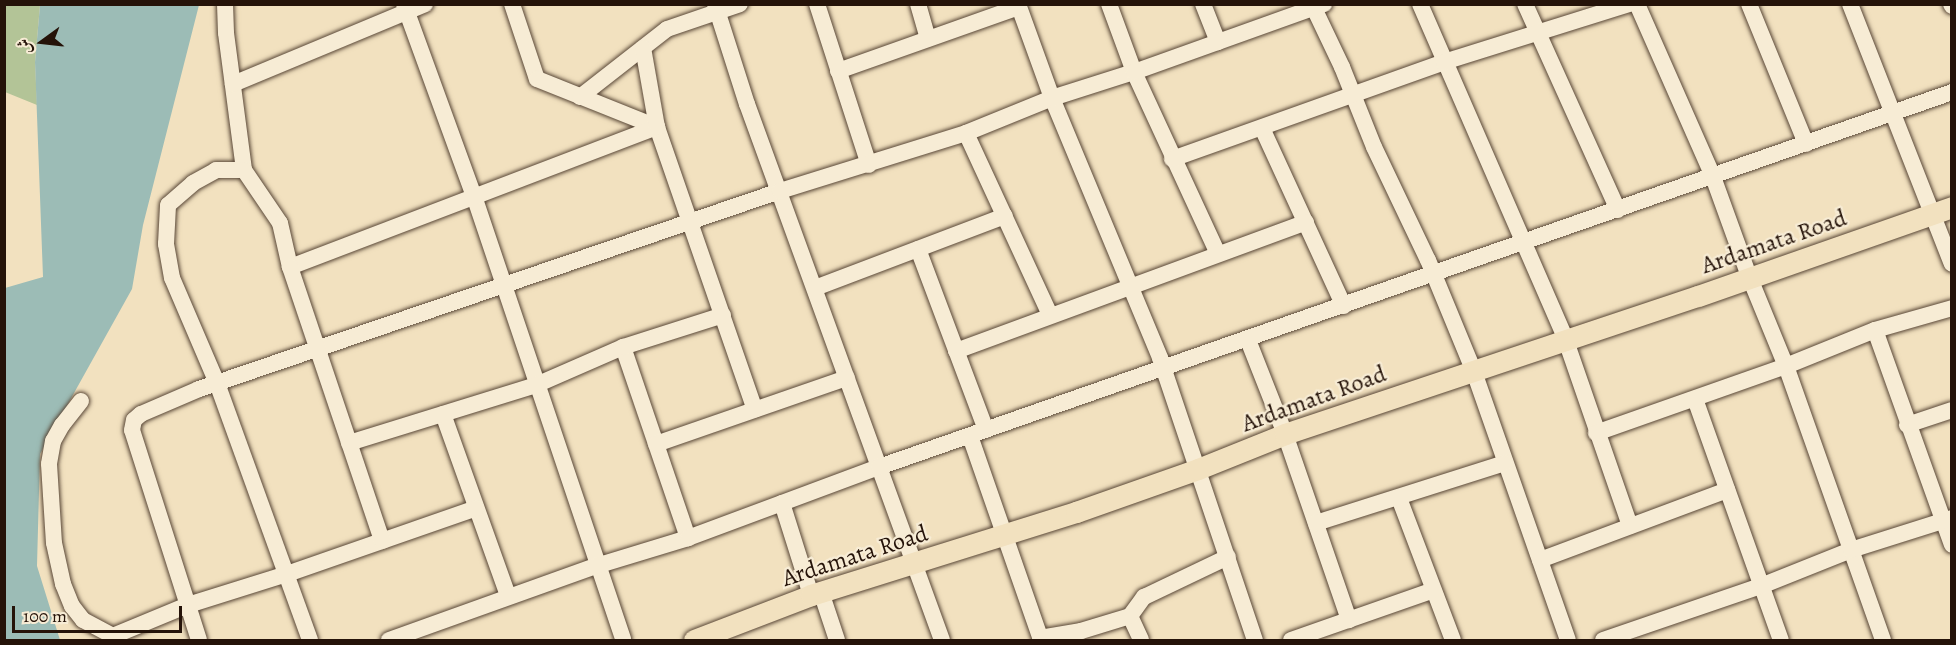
<!DOCTYPE html>
<meta charset="utf-8">
<style>
body{margin:0}
#map{position:relative;width:1956px;height:645px;overflow:hidden;background:#f2e1bf;font-family:Alegreya,Amiri,serif}
div>[style]{position:absolute}
.green>*{inset:0;background:#b3c497}
.water>*{inset:0;background:#9cbcb6}
.roads{filter:drop-shadow(0 0 2px #584636) drop-shadow(0 0 2px #584636)}
.minor>*{height:16px;margin:-8px;padding:0 8px;transform-origin:8px;border-radius:8px;background:#f7ecd5}
.major>*{height:21px;margin:-10.5px;padding:0 10.5px;transform-origin:10.5px;border-radius:10.5px;background:#f2e1bf}
span{translate:-50% -50%;white-space:nowrap;text-align:center;line-height:1.15;-webkit-text-stroke:4.5px #f7ecd5;paint-order:stroke}
.street-label{font-size:24px;color:#251309}
.frame{position:absolute;inset:0;border:6px solid #251309;pointer-events:none}
.north{position:absolute;left:12px;top:12px;width:60px;height:60px;-webkit-text-stroke:4px #f7ecd5;paint-order:stroke;rotate:255deg;font-size:16px;font-weight:700;line-height:24px;text-align:center;color:#251309}
.north::after{content:'';display:block;margin:auto;width:21px;height:27px;background:#251309;clip-path:polygon(50% 0,100% 100%,50% 72%,0 100%)}
.scale{position:absolute;left:12px;top:606px;width:170px;height:27px;box-sizing:border-box;border:3px solid #251309;border-top:0;padding-left:8px;font-size:18px;line-height:21px;white-space:nowrap;color:#251309;-webkit-text-stroke:4px #f7ecd5;paint-order:stroke}
</style>
<div id="map">
<div class="green">
<div style="clip-path:polygon(4px 5px,40px 5px,35px 62px,37px 105px,5px 92px)"></div>
</div>
<div class="water">
<div style="clip-path:polygon(40px 5px,199px 5px,143px 225px,132px 289px,40px 454px,37px 566px,60px 640px,5px 640px,5px 288px,43px 277px,35px 62px)"></div>
</div>
<div class="roads">
<div class="minor">
<div style="left:225px;top:4px;width:29px;rotate:88deg"></div>
<div style="left:226px;top:33px;width:138px;rotate:82.5deg"></div>
<div style="left:404px;top:4px;width:204px;rotate:70deg"></div>
<div style="left:474px;top:196px;width:468px;rotate:71.4deg"></div>
<div style="left:512px;top:4px;width:79px;rotate:71.6deg"></div>
<div style="left:537px;top:79px;width:129px;rotate:21.8deg"></div>
<div style="left:657px;top:127px;width:299px;rotate:70.9deg"></div>
<div style="left:715px;top:4px;width:105px;rotate:72.3deg"></div>
<div style="left:747px;top:104px;width:570px;rotate:70.01deg"></div>
<div style="left:817px;top:4px;width:169px;rotate:72.1deg"></div>
<div style="left:918px;top:4px;width:36px;rotate:74deg"></div>
<div style="left:1018px;top:4px;width:100px;rotate:70.1deg"></div>
<div style="left:1052px;top:98px;width:282px;rotate:67.4deg"></div>
<div style="left:1160px;top:358px;width:298px;rotate:71.4deg"></div>
<div style="left:1109px;top:4px;width:72px;rotate:69.8deg"></div>
<div style="left:1134px;top:72px;width:200px;rotate:65.2deg"></div>
<div style="left:1203px;top:4px;width:41px;rotate:68.5deg"></div>
<div style="left:1312px;top:4px;width:70px;rotate:64.5deg"></div>
<div style="left:1342px;top:67px;width:86px;rotate:68.2deg"></div>
<div style="left:1374px;top:147px;width:125px;rotate:64.5deg"></div>
<div style="left:1428px;top:260px;width:118px;rotate:67.6deg"></div>
<div style="left:1473px;top:369px;width:287px;rotate:70.7deg"></div>
<div style="left:1420px;top:4px;width:364px;rotate:66.5deg"></div>
<div style="left:1565px;top:338px;width:199px;rotate:70.9deg"></div>
<div style="left:1525px;top:4px;width:226px;rotate:65.7deg"></div>
<div style="left:1637px;top:4px;width:186px;rotate:66.2deg"></div>
<div style="left:1712px;top:174px;width:109px;rotate:70.1deg"></div>
<div style="left:1749px;top:276px;width:97px;rotate:67.7deg"></div>
<div style="left:1786px;top:366px;width:291px;rotate:70.5deg"></div>
<div style="left:1749px;top:4px;width:151px;rotate:67.8deg"></div>
<div style="left:1850px;top:4px;width:279px;rotate:68.6deg"></div>
<div style="left:1951px;top:4px;width:2px;rotate:63deg"></div>
<div style="left:838px;top:71px;width:192px;rotate:-19.5deg"></div>
<div style="left:233px;top:84px;width:208px;rotate:-22.6deg"></div>
<div style="left:580px;top:97px;width:110px;rotate:-38deg"></div>
<div style="left:667px;top:29px;width:77px;rotate:-18.9deg"></div>
<div style="left:1262px;top:128px;width:196px;rotate:65.3deg"></div>
<div style="left:966px;top:133px;width:200px;rotate:65.2deg"></div>
<div style="left:1172px;top:159px;width:289px;rotate:-19.6deg"></div>
<div style="left:1444px;top:62px;width:194px;rotate:-17.4deg"></div>
<div style="left:918px;top:249px;width:193px;rotate:69.4deg"></div>
<div style="left:290px;top:267px;width:393px;rotate:-20.9deg"></div>
<div style="left:657px;top:127px;width:80px;rotate:-100deg"></div>
<div style="left:815px;top:288px;width:203px;rotate:-20.8deg"></div>
<div style="left:1875px;top:330px;width:228px;rotate:70.3deg"></div>
<div style="left:1248px;top:340px;width:101px;rotate:68.5deg"></div>
<div style="left:1285px;top:434px;width:197px;rotate:71deg"></div>
<div style="left:623px;top:347px;width:202px;rotate:71.2deg"></div>
<div style="left:956px;top:351px;width:373px;rotate:-20.2deg"></div>
<div style="left:1695px;top:399px;width:256px;rotate:70.4deg"></div>
<div style="left:81px;top:401px;width:31px;rotate:128deg"></div>
<div style="left:62px;top:425px;width:18px;rotate:119deg"></div>
<div style="left:53px;top:441px;width:23px;rotate:100deg"></div>
<div style="left:49px;top:464px;width:79px;rotate:86.4deg"></div>
<div style="left:54px;top:543px;width:42px;rotate:77.6deg"></div>
<div style="left:63px;top:584px;width:24px;rotate:68deg"></div>
<div style="left:72px;top:606px;width:18px;rotate:52deg"></div>
<div style="left:83px;top:620px;width:34px;rotate:28deg"></div>
<div style="left:113px;top:636px;width:4px;rotate:76deg"></div>
<div style="left:443px;top:414px;width:193px;rotate:70.3deg"></div>
<div style="left:1907px;top:425px;width:47px;rotate:-18.4deg"></div>
<div style="left:1596px;top:433px;width:201px;rotate:-19.4deg"></div>
<div style="left:1786px;top:366px;width:96px;rotate:-22deg"></div>
<div style="left:1875px;top:330px;width:80px;rotate:-15.9deg"></div>
<div style="left:970px;top:436px;width:216px;rotate:70.8deg"></div>
<div style="left:349px;top:443px;width:196px;rotate:-17.2deg"></div>
<div style="left:536px;top:385px;width:95px;rotate:-23.6deg"></div>
<div style="left:623px;top:347px;width:105px;rotate:-17.7deg"></div>
<div style="left:656px;top:444px;width:202px;rotate:-19.1deg"></div>
<div style="left:1399px;top:498px;width:152px;rotate:69.2deg"></div>
<div style="left:782px;top:503px;width:96px;rotate:72.5deg"></div>
<div style="left:1316px;top:523px;width:198px;rotate:-17.6deg"></div>
<div style="left:1540px;top:560px;width:200px;rotate:-20.5deg"></div>
<div style="left:821px;top:592px;width:51px;rotate:71.6deg"></div>
<div style="left:1130px;top:616px;width:26px;rotate:65deg"></div>
<div style="left:113px;top:636px;width:81px;rotate:-22.5deg"></div>
<div style="left:188px;top:605px;width:104px;rotate:-17.4deg"></div>
<div style="left:287px;top:574px;width:200px;rotate:-19.2deg"></div>
<div style="left:1040px;top:638px;width:42px;rotate:-9.7deg"></div>
<div style="left:1081px;top:631px;width:51px;rotate:-17deg"></div>
<div style="left:1130px;top:616px;width:24px;rotate:-54deg"></div>
<div style="left:1144px;top:597px;width:93px;rotate:-25.5deg"></div>
<div style="left:199px;top:640px;width:220px;rotate:-107.7deg"></div>
<div style="left:132px;top:430px;width:10px;rotate:-79deg"></div>
<div style="left:134px;top:420px;width:9px;rotate:-41deg"></div>
<div style="left:141px;top:414px;width:63px;rotate:-23.3deg"></div>
<div style="left:199px;top:389px;width:614px;rotate:-18.82deg"></div>
<div style="left:780px;top:191px;width:195px;rotate:-17.3deg"></div>
<div style="left:966px;top:133px;width:93px;rotate:-22.1deg"></div>
<div style="left:1052px;top:98px;width:86px;rotate:-17.6deg"></div>
<div style="left:1134px;top:72px;width:202px;rotate:-19.7deg"></div>
<div style="left:310px;top:640px;width:273px;rotate:-109.9deg"></div>
<div style="left:217px;top:383px;width:114px;rotate:-113.2deg"></div>
<div style="left:172px;top:278px;width:35px;rotate:-100deg"></div>
<div style="left:166px;top:244px;width:39px;rotate:-87deg"></div>
<div style="left:168px;top:205px;width:33px;rotate:-41deg"></div>
<div style="left:193px;top:183px;width:26px;rotate:-29deg"></div>
<div style="left:216px;top:170px;width:28px"></div>
<div style="left:244px;top:170px;width:64px;rotate:55.8deg"></div>
<div style="left:280px;top:223px;width:45px;rotate:77.2deg"></div>
<div style="left:290px;top:267px;width:289px;rotate:71.4deg"></div>
<div style="left:389px;top:640px;width:220px;rotate:-19.7deg"></div>
<div style="left:596px;top:566px;width:96px;rotate:-16.9deg"></div>
<div style="left:688px;top:538px;width:204px;rotate:-20.4deg"></div>
<div style="left:879px;top:467px;width:1137px;rotate:-19.26deg"></div>
<div style="left:1291px;top:640px;width:151px;rotate:-19.3deg"></div>
<div style="left:1603px;top:640px;width:167px;rotate:-18.9deg"></div>
<div style="left:1761px;top:586px;width:97px;rotate:-21.8deg"></div>
<div style="left:1851px;top:550px;width:106px;rotate:-17.6deg"></div>
</div>
<div class="major">
<div style="left:694px;top:640px;width:125px;rotate:-21deg"></div>
<div style="left:811px;top:595px;width:278px;rotate:-17.4deg"></div>
<div style="left:1076px;top:512px;width:129px;rotate:-19.4deg"></div>
<div style="left:1198px;top:469px;width:94px;rotate:-21.9deg"></div>
<div style="left:1285px;top:434px;width:435px;rotate:-18.5deg"></div>
<div style="left:1698px;top:296px;width:269px;rotate:-19.3deg"></div>
</div>
</div>
<div class="street-label">
<span style="left:1774px;top:242px;rotate:-19deg">Ardamata Road</span>
<span style="left:1314px;top:399px;rotate:-20deg">Ardamata Road</span>
<span style="left:855px;top:556px;rotate:-18deg">Ardamata Road</span>
</div>
<div class="frame"></div>
<div class="north">ش</div>
<div class="scale">100 m</div>
</div>
